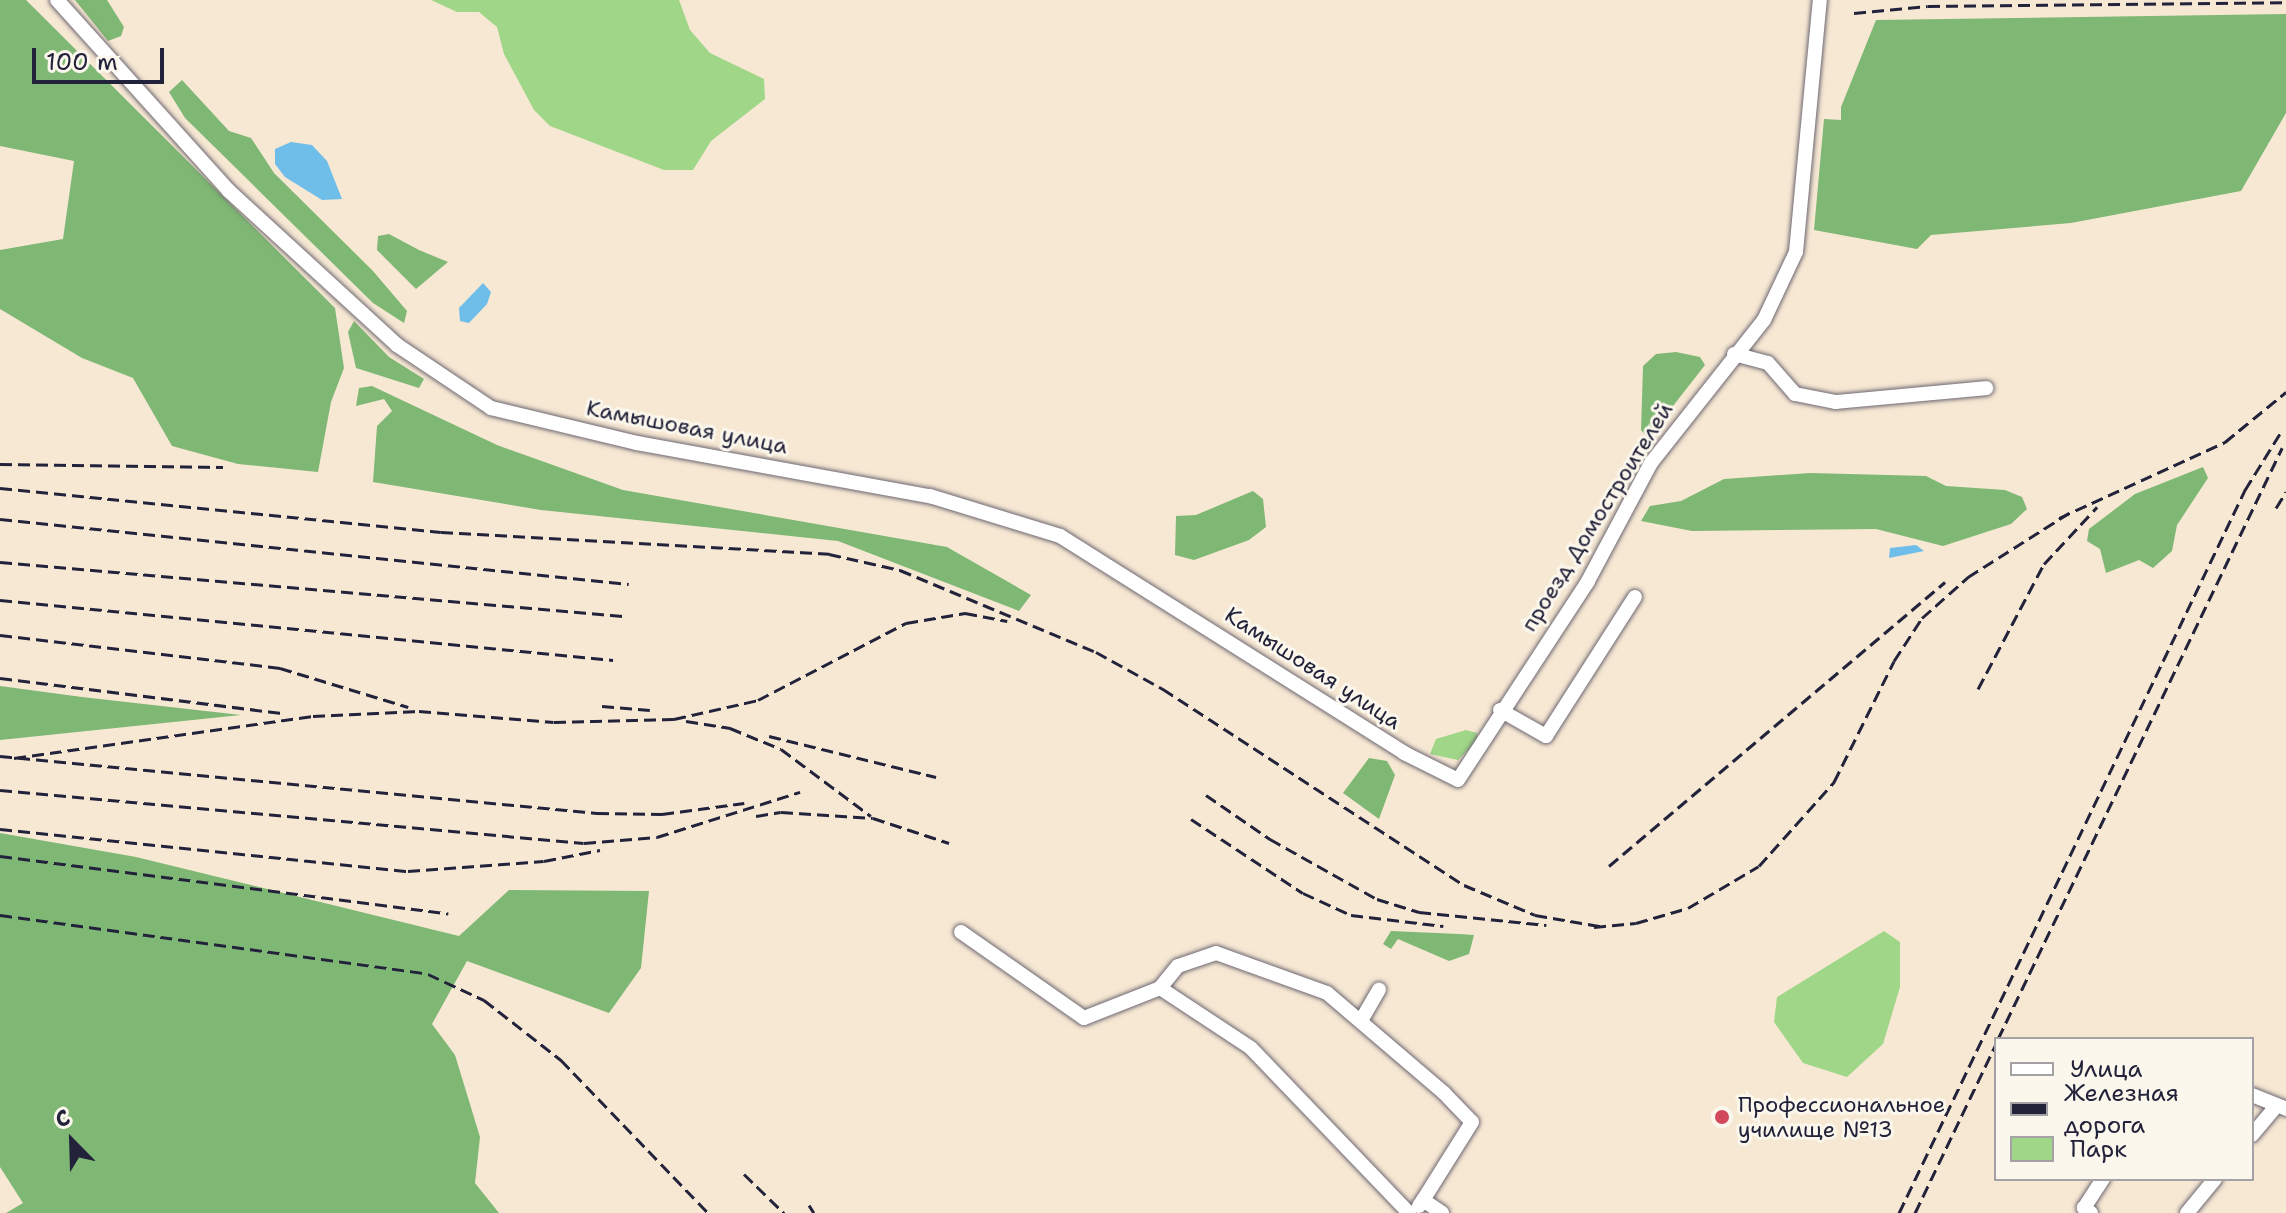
<!DOCTYPE html>
<meta charset="utf-8">
<style>
body{margin:0}
#map{position:relative;width:2286px;height:1213px;overflow:hidden;background:#f7e8d4;font-family:"Shantell Sans",sans-serif}
div>[style]{position:absolute}
.green>*{inset:0;background:#9fd687}
.forest>*{inset:0;background:#7fb774}
.water>*{inset:0;background:#6ebee9}
.roads{filter:drop-shadow(0 0 2px #6d6771) drop-shadow(0 0 2px #6d6771)}
.minor>*{height:14px;margin:-7px;padding:0 7px;transform-origin:7px;border-radius:7px;background:#fff}
.rail>*{height:3px;margin-top:-1.5px;transform-origin:0;background:repeating-linear-gradient(90deg,#22223b 0 12px,transparent 0 18px)}
.dots>*{width:22px;height:22px;translate:-50% -50%;box-sizing:border-box;border:4px solid #fbf7ec;border-radius:50%}
span{translate:-50% -50%;white-space:nowrap;text-align:center;line-height:1.15;-webkit-text-stroke:6px #fbf7ec;paint-order:stroke}
.street-label{font-size:22px;color:#22223b}
.poi-label{font-size:22px;color:#22223b}
.left{translate:0 -50%;text-align:left}
.legend{position:absolute;left:1994px;top:1037px;width:260px;height:144px;box-sizing:border-box;background:#fbf7ec;border:2px solid #a4a2a5;margin:0;padding:10px 14px;list-style:none;font-size:24px;color:#22223b}
.legend li{display:flex;align-items:center;gap:16px;height:40px}
.legend b{width:40px;border:2px solid #a4a2a5}
.north{position:absolute;left:32px;top:1101px;width:80px;height:80px;-webkit-text-stroke:6px #fbf7ec;paint-order:stroke;rotate:337deg;font-size:22px;font-weight:700;line-height:32px;text-align:center;color:#22223b}
.north::after{content:'';display:block;margin:auto;width:28px;height:36px;background:#22223b;clip-path:polygon(50% 0,100% 100%,50% 72%,0 100%)}
.scale{position:absolute;left:32px;top:48px;width:132px;height:36px;box-sizing:border-box;border:4px solid #22223b;border-top:0;padding-left:10px;font-size:24px;line-height:28px;white-space:nowrap;color:#22223b;-webkit-text-stroke:6px #fbf7ec;paint-order:stroke}
</style>
<div id="map">
<div class="green">
<div style="clip-path:polygon(431px 0,679px 0,690px 30px,710px 53px,764px 79px,765px 99px,711px 141px,693px 170px,664px 170px,550px 126px,534px 110px,504px 54px,497px 27px,479px 12px,457px 12px)"></div>
<div style="clip-path:polygon(1466px 730px,1477px 733px,1477px 741px,1458px 760px,1430px 754px,1436px 739px)"></div>
<div style="clip-path:polygon(1884px 931px,1900px 942px,1900px 987px,1883px 1044px,1847px 1077px,1803px 1063px,1774px 1022px,1777px 997px)"></div>
</div>
<div class="forest">
<div style="clip-path:polygon(0 0,26px 0,335px 308px,344px 368px,331px 402px,318px 472px,238px 464px,172px 446px,133px 378px,82px 358px,0 309px,0 250px,63px 239px,74px 161px,0 146px)"></div>
<div style="clip-path:polygon(75px 0,107px 0,124px 27px,121px 36px,108px 41px)"></div>
<div style="clip-path:polygon(2286px 14px,2286px 113px,2241px 191px,2071px 223px,1931px 235px,1917px 249px,1814px 230px,1824px 119px,1841px 120px,1841px 107px,1876px 20px)"></div>
<div style="clip-path:polygon(182px 80px,229px 131px,251px 138px,274px 173px,373px 271px,407px 311px,404px 323px,373px 303px,185px 118px,169px 92px)"></div>
<div style="clip-path:polygon(389px 234px,419px 250px,448px 262px,416px 289px,377px 250px,378px 236px)"></div>
<div style="clip-path:polygon(354px 321px,389px 357px,424px 379px,419px 388px,356px 368px,348px 332px)"></div>
<div style="clip-path:polygon(1676px 352px,1700px 357px,1705px 365px,1648px 438px,1641px 430px,1643px 366px,1656px 354px)"></div>
<div style="clip-path:polygon(372px 386px,497px 445px,623px 490px,947px 547px,1031px 595px,1019px 611px,838px 541px,541px 510px,373px 482px,377px 426px,392px 411px,384px 399px,356px 406px,359px 388px)"></div>
<div style="clip-path:polygon(2203px 467px,2208px 478px,2177px 525px,2172px 551px,2153px 568px,2139px 560px,2106px 573px,2100px 549px,2087px 541px,2089px 529px,2135px 494px)"></div>
<div style="clip-path:polygon(1810px 473px,1926px 476px,1946px 486px,2005px 490px,2022px 497px,2027px 509px,2011px 524px,1943px 546px,1876px 529px,1692px 531px,1641px 521px,1650px 506px,1681px 501px,1724px 479px)"></div>
<div style="clip-path:polygon(1253px 491px,1263px 499px,1266px 527px,1249px 540px,1194px 560px,1175px 555px,1176px 516px,1196px 515px)"></div>
<div style="clip-path:polygon(0 686px,82px 697px,241px 715px,0 740px)"></div>
<div style="clip-path:polygon(1369px 758px,1387px 761px,1395px 775px,1379px 819px,1343px 793px)"></div>
<div style="clip-path:polygon(0 833px,136px 857px,459px 936px,509px 890px,649px 891px,641px 968px,609px 1013px,467px 961px,432px 1024px,455px 1055px,480px 1137px,475px 1183px,499px 1213px,6px 1213px,23px 1203px,0 1167px)"></div>
<div style="clip-path:polygon(1391px 931px,1459px 934px,1474px 935px,1469px 954px,1449px 961px,1398px 939px,1391px 949px,1383px 944px)"></div>
</div>
<div class="water">
<div style="clip-path:polygon(291px 142px,312px 145px,327px 161px,342px 199px,322px 200px,285px 177px,275px 164px,275px 149px)"></div>
<div style="clip-path:polygon(483px 283px,491px 292px,487px 304px,469px 323px,460px 321px,459px 308px)"></div>
<div style="clip-path:polygon(1916px 545px,1924px 551px,1889px 558px,1890px 548px)"></div>
</div>
<div class="roads">
<div class="minor">
<div style="left:57px;top:0;width:257px;rotate:48deg"></div>
<div style="left:229px;top:191px;width:228px;rotate:42.5deg"></div>
<div style="left:397px;top:345px;width:113px;rotate:33.8deg"></div>
<div style="left:491px;top:408px;width:150px;rotate:13.5deg"></div>
<div style="left:637px;top:443px;width:298px;rotate:10.3deg"></div>
<div style="left:930px;top:496px;width:136px;rotate:17.1deg"></div>
<div style="left:1060px;top:536px;width:407px;rotate:32.2deg"></div>
<div style="left:1404px;top:753px;width:60px;rotate:26.6deg"></div>
<div style="left:1458px;top:780px;width:238px;rotate:-56.8deg"></div>
<div style="left:1588px;top:581px;width:134px;rotate:-61.9deg"></div>
<div style="left:1651px;top:463px;width:182px;rotate:-51.7deg"></div>
<div style="left:1764px;top:320px;width:75px;rotate:-64.8deg"></div>
<div style="left:1796px;top:252px;width:253px;rotate:-84.6deg"></div>
<div style="left:1734px;top:354px;width:35px;rotate:15deg"></div>
<div style="left:1768px;top:363px;width:41px;rotate:48.9deg"></div>
<div style="left:1795px;top:394px;width:42px;rotate:11deg"></div>
<div style="left:1836px;top:402px;width:151px;rotate:-5.3deg"></div>
<div style="left:1500px;top:710px;width:53px;rotate:29.5deg"></div>
<div style="left:1546px;top:736px;width:165px;rotate:-57.4deg"></div>
<div style="left:961px;top:932px;width:150px;rotate:35deg"></div>
<div style="left:1084px;top:1018px;width:82px;rotate:-21.5deg"></div>
<div style="left:1362px;top:1019px;width:34px;rotate:-60deg"></div>
<div style="left:2252px;top:1095px;width:37px;rotate:22deg"></div>
<div style="left:2252px;top:1135px;width:38px;rotate:-50deg"></div>
<div style="left:1419px;top:1206px;width:7px;rotate:-56deg"></div>
<div style="left:1423px;top:1200px;width:23px;rotate:34deg"></div>
<div style="left:1409px;top:1213px;width:228px;rotate:-133.8deg"></div>
<div style="left:1251px;top:1048px;width:109px;rotate:-146.6deg"></div>
<div style="left:1160px;top:988px;width:28px;rotate:-51deg"></div>
<div style="left:1178px;top:966px;width:40px;rotate:-18.9deg"></div>
<div style="left:1216px;top:953px;width:118px;rotate:19.8deg"></div>
<div style="left:1327px;top:993px;width:154px;rotate:40.5deg"></div>
<div style="left:1444px;top:1093px;width:40px;rotate:46deg"></div>
<div style="left:1472px;top:1122px;width:92px;rotate:122.1deg"></div>
<div style="left:2091px;top:1213px;width:9px;rotate:-144deg"></div>
<div style="left:2084px;top:1208px;width:35px;rotate:-57deg"></div>
<div style="left:2187px;top:1213px;width:44px;rotate:-50.5deg"></div>
</div>
</div>
<div class="rail">
<div style="left:1854px;top:13px;width:74px;rotate:-5.4deg"></div>
<div style="left:1928px;top:6px;width:358px;rotate:-0.6deg"></div>
<div style="left:0;top:464px;width:223px;rotate:0.8deg"></div>
<div style="left:0;top:488px;width:443px;rotate:5.7deg"></div>
<div style="left:441px;top:532px;width:389px;rotate:3.2deg"></div>
<div style="left:829px;top:554px;width:73px;rotate:12.7deg"></div>
<div style="left:900px;top:570px;width:212px;rotate:22.7deg"></div>
<div style="left:1096px;top:652px;width:77px;rotate:28.9deg"></div>
<div style="left:1163px;top:689px;width:359px;rotate:33.1deg"></div>
<div style="left:1464px;top:885px;width:77px;rotate:22.9deg"></div>
<div style="left:1535px;top:915px;width:71px;rotate:9.7deg"></div>
<div style="left:2276px;top:508px;width:19px;rotate:-58deg"></div>
<div style="left:2059px;top:518px;width:183px;rotate:-24.6deg"></div>
<div style="left:2225px;top:442px;width:79px;rotate:-39.3deg"></div>
<div style="left:0;top:519px;width:632px;rotate:5.9deg"></div>
<div style="left:0;top:562px;width:625px;rotate:4.95deg"></div>
<div style="left:0;top:600px;width:616px;rotate:5.59deg"></div>
<div style="left:0;top:635px;width:282px;rotate:6.7deg"></div>
<div style="left:280px;top:668px;width:134px;rotate:16.9deg"></div>
<div style="left:0;top:678px;width:284px;rotate:7.1deg"></div>
<div style="left:1978px;top:689px;width:141px;rotate:-62.2deg"></div>
<div style="left:2044px;top:564px;width:78px;rotate:-47.1deg"></div>
<div style="left:602px;top:706px;width:48px;rotate:4.8deg"></div>
<div style="left:686px;top:721px;width:45px;rotate:9deg"></div>
<div style="left:730px;top:728px;width:55px;rotate:22.4deg"></div>
<div style="left:781px;top:749px;width:112px;rotate:36.7deg"></div>
<div style="left:769px;top:736px;width:172px;rotate:13.8deg"></div>
<div style="left:0;top:756px;width:600px;rotate:5.45deg"></div>
<div style="left:597px;top:813px;width:65px;rotate:0.9deg"></div>
<div style="left:662px;top:814px;width:83px;rotate:-7.6deg"></div>
<div style="left:14px;top:758px;width:302px;rotate:-8deg"></div>
<div style="left:313px;top:716px;width:106px;rotate:-2.7deg"></div>
<div style="left:419px;top:711px;width:135px;rotate:4.7deg"></div>
<div style="left:554px;top:722px;width:120px;rotate:-1.4deg"></div>
<div style="left:674px;top:719px;width:86px;rotate:-12.7deg"></div>
<div style="left:758px;top:700px;width:167px;rotate:-27.5deg"></div>
<div style="left:906px;top:623px;width:60px;rotate:-9.6deg"></div>
<div style="left:965px;top:613px;width:43px;rotate:10.8deg"></div>
<div style="left:0;top:790px;width:586px;rotate:5.19deg"></div>
<div style="left:584px;top:843px;width:73px;rotate:-4.7deg"></div>
<div style="left:657px;top:837px;width:150px;rotate:-17.5deg"></div>
<div style="left:1206px;top:795px;width:78px;rotate:34.5deg"></div>
<div style="left:1270px;top:839px;width:123px;rotate:29.3deg"></div>
<div style="left:1377px;top:899px;width:44px;rotate:17.2deg"></div>
<div style="left:1419px;top:912px;width:128px;rotate:5.8deg"></div>
<div style="left:756px;top:816px;width:25px;rotate:-9deg"></div>
<div style="left:781px;top:812px;width:92px;rotate:3.7deg"></div>
<div style="left:873px;top:818px;width:80px;rotate:18.2deg"></div>
<div style="left:1191px;top:819px;width:134px;rotate:33.5deg"></div>
<div style="left:1303px;top:893px;width:53px;rotate:24.6deg"></div>
<div style="left:1351px;top:915px;width:93px;rotate:6.8deg"></div>
<div style="left:0;top:829px;width:410px;rotate:5.9deg"></div>
<div style="left:408px;top:871px;width:136px;rotate:-4.2deg"></div>
<div style="left:544px;top:861px;width:57px;rotate:-11.1deg"></div>
<div style="left:0;top:856px;width:452px;rotate:7.3deg"></div>
<div style="left:1609px;top:866px;width:440px;rotate:-40.2deg"></div>
<div style="left:0;top:915px;width:432px;rotate:7.8deg"></div>
<div style="left:428px;top:974px;width:62px;rotate:24.9deg"></div>
<div style="left:484px;top:1000px;width:98px;rotate:37.9deg"></div>
<div style="left:561px;top:1060px;width:212px;rotate:46.1deg"></div>
<div style="left:1594px;top:927px;width:42px;rotate:-5.4deg"></div>
<div style="left:1636px;top:923px;width:54px;rotate:-16.1deg"></div>
<div style="left:1688px;top:908px;width:82px;rotate:-30.6deg"></div>
<div style="left:1759px;top:866px;width:113px;rotate:-48.2deg"></div>
<div style="left:1834px;top:782px;width:135px;rotate:-63.6deg"></div>
<div style="left:1894px;top:661px;width:51px;rotate:-56.9deg"></div>
<div style="left:1922px;top:618px;width:62px;rotate:-41.7deg"></div>
<div style="left:1968px;top:577px;width:120px;rotate:-32.4deg"></div>
<div style="left:1998px;top:1039px;width:656px;rotate:-64.33deg"></div>
<div style="left:744px;top:1174px;width:56px;rotate:44.3deg"></div>
<div style="left:809px;top:1205px;width:9px;rotate:58deg"></div>
<div style="left:1899px;top:1213px;width:802px;rotate:-64.43deg"></div>
<div style="left:2245px;top:490px;width:68px;rotate:-58.2deg"></div>
<div style="left:1915px;top:1213px;width:187px;rotate:-64.4deg"></div>
</div>
<div class="dots">
<div style="left:1722px;top:1117px;background:#d1495b"></div>
</div>
<div class="street-label">
<span style="left:687px;top:427px;rotate:11deg">Камышовая улица</span>
<span style="left:1597px;top:517px;rotate:-58deg">проезд Домостроителей</span>
<span style="left:1313px;top:668px;rotate:33deg">Камышовая улица</span>
</div>
<div class="poi-label">
<span class="left" style="left:1738px;top:1117px">Профессиональное<br>училище №13</span>
</div>
<ul class="legend">
<li><b style="height:10px;background:#fff"></b>Улица</li>
<li><b style="height:10px;background:#22223b"></b>Железная дорога</li>
<li><b style="height:22px;background:#9fd687"></b>Парк</li>
</ul>
<div class="north">С</div>
<div class="scale">100 m</div>
</div>
